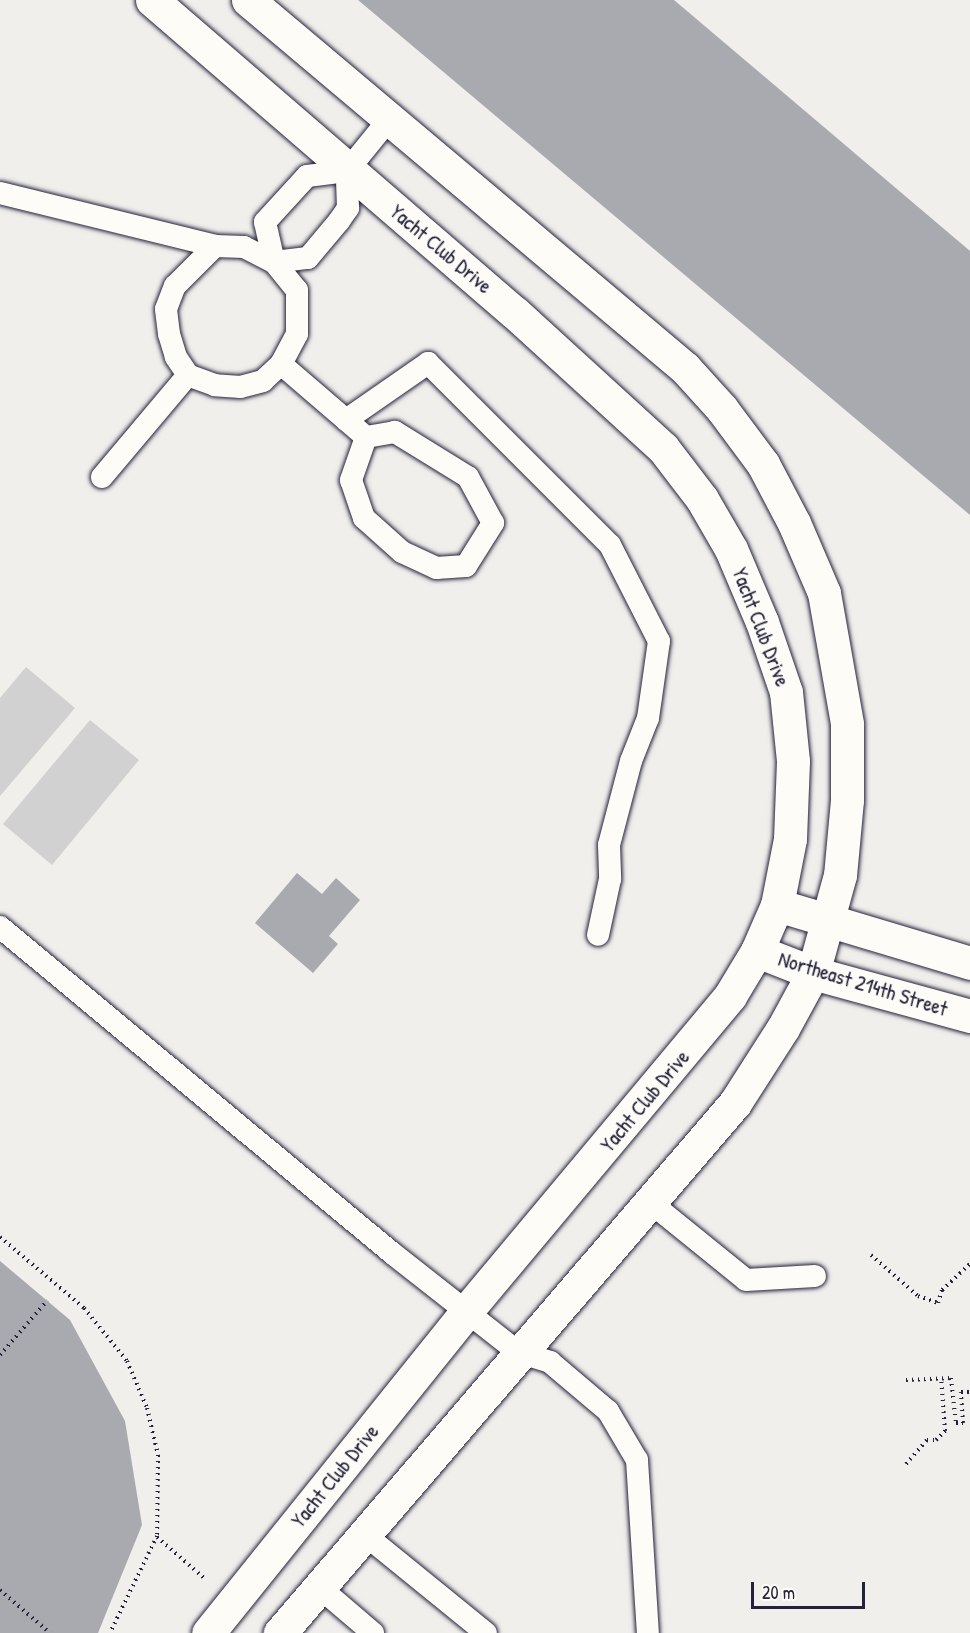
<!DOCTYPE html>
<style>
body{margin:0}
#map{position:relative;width:970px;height:1633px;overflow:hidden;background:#f0efec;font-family:"Patrick Hand",sans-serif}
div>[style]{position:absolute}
.green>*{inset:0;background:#d2d1d1}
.water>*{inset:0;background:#a9a9b0}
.path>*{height:4px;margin-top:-2px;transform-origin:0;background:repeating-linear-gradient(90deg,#22223b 0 1.5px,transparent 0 6px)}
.roads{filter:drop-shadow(0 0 2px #22223b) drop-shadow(0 0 2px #22223b)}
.service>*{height:22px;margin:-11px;padding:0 11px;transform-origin:11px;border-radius:11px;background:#fdfcf7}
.minor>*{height:33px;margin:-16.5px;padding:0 16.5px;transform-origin:16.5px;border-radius:16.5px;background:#fdfcf7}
.tertiary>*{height:33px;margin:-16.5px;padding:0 16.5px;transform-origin:16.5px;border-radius:16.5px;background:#fdfcf7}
span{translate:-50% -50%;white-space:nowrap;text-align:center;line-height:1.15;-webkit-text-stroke:4.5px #fdfcf7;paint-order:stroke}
.street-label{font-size:21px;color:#22223b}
.scale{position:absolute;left:751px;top:1582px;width:114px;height:27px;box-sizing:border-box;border:3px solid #22223b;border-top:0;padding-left:8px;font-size:18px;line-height:21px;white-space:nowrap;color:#22223b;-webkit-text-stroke:4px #fdfcf7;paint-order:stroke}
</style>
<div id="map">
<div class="green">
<div style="clip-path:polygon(26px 667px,75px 708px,0 796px,0 698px)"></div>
<div style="clip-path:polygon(90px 720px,139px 760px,52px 865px,3px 824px)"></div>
</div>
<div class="water">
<div style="clip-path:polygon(358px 0,674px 0,970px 251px,970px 515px)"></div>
<div style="clip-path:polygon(297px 873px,322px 894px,336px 878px,360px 900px,329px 936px,338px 944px,313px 973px,255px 923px)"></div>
<div style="clip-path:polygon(0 1261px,70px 1320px,125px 1421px,142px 1525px,98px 1633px,0 1633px)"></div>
</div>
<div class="path">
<div style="left:0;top:1237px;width:110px;rotate:40.2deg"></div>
<div style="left:84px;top:1308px;width:68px;rotate:50.9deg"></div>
<div style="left:127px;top:1361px;width:51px;rotate:66.9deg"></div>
<div style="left:147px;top:1408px;width:48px;rotate:76.8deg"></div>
<div style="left:158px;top:1455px;width:81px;rotate:90.7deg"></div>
<div style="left:157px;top:1536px;width:108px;rotate:115.9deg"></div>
<div style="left:871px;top:1255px;width:62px;rotate:41.1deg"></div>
<div style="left:918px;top:1296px;width:21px;rotate:19deg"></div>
<div style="left:938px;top:1303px;width:14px;rotate:-73deg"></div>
<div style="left:942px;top:1290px;width:38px;rotate:-43deg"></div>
<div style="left:0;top:1355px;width:72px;rotate:-49deg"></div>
<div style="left:906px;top:1380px;width:45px;rotate:-2.5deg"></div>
<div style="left:951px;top:1378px;width:45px;rotate:83.7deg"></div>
<div style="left:956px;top:1423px;width:7px"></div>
<div style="left:963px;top:1423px;width:31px;rotate:-94deg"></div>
<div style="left:961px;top:1392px;width:9px"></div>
<div style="left:906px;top:1464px;width:32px;rotate:-49deg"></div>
<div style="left:927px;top:1440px;width:9px"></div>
<div style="left:936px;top:1440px;width:13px;rotate:-45deg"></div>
<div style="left:945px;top:1431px;width:53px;rotate:-94.3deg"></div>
<div style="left:157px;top:1537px;width:62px;rotate:41.1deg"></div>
<div style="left:0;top:1590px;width:66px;rotate:40.7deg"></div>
</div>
<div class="roads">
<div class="service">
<div style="left:0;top:193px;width:221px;rotate:13.8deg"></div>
<div style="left:215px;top:246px;width:29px;rotate:2deg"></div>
<div style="left:244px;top:247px;width:34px;rotate:27deg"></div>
<div style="left:274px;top:262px;width:36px;rotate:51deg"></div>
<div style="left:297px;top:290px;width:44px;rotate:90deg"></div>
<div style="left:297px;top:334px;width:34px;rotate:118deg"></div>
<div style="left:281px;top:364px;width:25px;rotate:137deg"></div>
<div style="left:263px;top:381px;width:23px;rotate:165deg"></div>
<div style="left:241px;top:387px;width:26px;rotate:-176deg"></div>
<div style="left:215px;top:385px;width:29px;rotate:-160deg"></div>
<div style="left:188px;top:375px;width:22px;rotate:-124deg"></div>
<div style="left:176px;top:357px;width:24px;rotate:-107deg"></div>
<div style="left:169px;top:334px;width:25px;rotate:-97deg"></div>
<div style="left:166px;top:309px;width:25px;rotate:-69deg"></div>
<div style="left:175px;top:286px;width:57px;rotate:-45deg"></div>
<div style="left:274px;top:262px;width:34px;rotate:-7deg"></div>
<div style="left:308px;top:258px;width:48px;rotate:-50deg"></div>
<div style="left:339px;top:221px;width:16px;rotate:-55deg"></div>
<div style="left:348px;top:208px;width:37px;rotate:-92deg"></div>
<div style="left:347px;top:171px;width:68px;rotate:-50.9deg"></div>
<div style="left:274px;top:262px;width:41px;rotate:-102.7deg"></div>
<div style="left:265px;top:222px;width:62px;rotate:-47.6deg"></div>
<div style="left:307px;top:176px;width:40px;rotate:-7.1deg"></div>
<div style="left:281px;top:364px;width:112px;rotate:40.7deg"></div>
<div style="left:366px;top:437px;width:46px;rotate:109.2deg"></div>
<div style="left:351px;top:480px;width:40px;rotate:71.1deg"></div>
<div style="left:364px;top:518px;width:51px;rotate:41.8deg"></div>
<div style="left:402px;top:552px;width:38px;rotate:25deg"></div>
<div style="left:436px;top:568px;width:30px;rotate:-4deg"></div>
<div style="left:466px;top:566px;width:51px;rotate:-57.9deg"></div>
<div style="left:493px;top:523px;width:52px;rotate:-118.5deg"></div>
<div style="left:468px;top:477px;width:86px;rotate:-148.3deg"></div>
<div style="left:395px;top:432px;width:29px;rotate:170deg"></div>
<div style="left:346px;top:420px;width:100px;rotate:-34.8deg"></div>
<div style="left:428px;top:363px;width:257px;rotate:45deg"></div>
<div style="left:610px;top:545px;width:108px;rotate:63deg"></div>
<div style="left:659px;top:641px;width:78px;rotate:98.1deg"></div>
<div style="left:648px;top:718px;width:46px;rotate:111.6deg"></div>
<div style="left:631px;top:761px;width:87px;rotate:104.7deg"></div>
<div style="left:609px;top:845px;width:34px;rotate:88deg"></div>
<div style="left:610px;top:879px;width:57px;rotate:102.1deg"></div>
<div style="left:102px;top:477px;width:133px;rotate:-49.9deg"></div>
<div style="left:0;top:927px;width:510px;rotate:39.75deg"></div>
<div style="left:392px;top:1253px;width:160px;rotate:38.2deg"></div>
<div style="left:518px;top:1352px;width:34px;rotate:17deg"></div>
<div style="left:550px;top:1362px;width:76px;rotate:40.2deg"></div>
<div style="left:608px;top:1411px;width:57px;rotate:59.4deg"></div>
<div style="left:637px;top:1460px;width:173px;rotate:86.4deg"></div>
<div style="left:651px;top:1203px;width:122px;rotate:39deg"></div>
<div style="left:746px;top:1280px;width:69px;rotate:-3.3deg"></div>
<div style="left:364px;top:1534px;width:157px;rotate:39.1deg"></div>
<div style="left:319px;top:1587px;width:71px;rotate:40.4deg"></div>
</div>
<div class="minor">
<div style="left:777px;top:905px;width:202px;rotate:16.7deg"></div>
<div style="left:757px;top:951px;width:60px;rotate:21.4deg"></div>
<div style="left:813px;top:973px;width:163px;rotate:15.3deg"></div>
</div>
<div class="tertiary">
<div style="left:152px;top:0;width:478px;rotate:40.8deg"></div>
<div style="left:514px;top:312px;width:202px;rotate:42.4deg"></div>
<div style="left:663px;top:448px;width:64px;rotate:52.6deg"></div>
<div style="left:702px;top:499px;width:58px;rotate:59.9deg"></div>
<div style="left:731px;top:549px;width:79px;rotate:67deg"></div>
<div style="left:762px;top:622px;width:74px;rotate:71.1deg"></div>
<div style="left:786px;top:692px;width:69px;rotate:84.2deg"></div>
<div style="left:793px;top:761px;width:78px;rotate:92.2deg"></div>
<div style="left:790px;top:839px;width:67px;rotate:101.1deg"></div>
<div style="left:777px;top:905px;width:50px;rotate:113.5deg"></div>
<div style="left:757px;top:951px;width:52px;rotate:121deg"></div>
<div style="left:730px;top:996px;width:410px;rotate:129.9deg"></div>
<div style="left:467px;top:1311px;width:413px;rotate:128.8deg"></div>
<div style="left:248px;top:0;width:571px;rotate:40.1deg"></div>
<div style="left:685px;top:368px;width:55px;rotate:47.9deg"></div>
<div style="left:722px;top:409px;width:69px;rotate:53.3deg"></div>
<div style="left:763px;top:464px;width:67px;rotate:62.3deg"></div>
<div style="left:794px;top:523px;width:76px;rotate:66.8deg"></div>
<div style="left:824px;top:593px;width:133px;rotate:80deg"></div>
<div style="left:847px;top:724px;width:76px;rotate:90deg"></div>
<div style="left:847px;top:800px;width:75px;rotate:95.3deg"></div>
<div style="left:840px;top:875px;width:102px;rotate:105.4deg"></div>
<div style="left:813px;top:973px;width:63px;rotate:118.6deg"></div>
<div style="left:783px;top:1028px;width:89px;rotate:122.6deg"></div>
<div style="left:735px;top:1103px;width:699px;rotate:130.65deg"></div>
</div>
</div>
<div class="street-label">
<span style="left:441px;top:249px;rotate:40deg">Yacht Club Drive</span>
<span style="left:761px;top:627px;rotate:69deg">Yacht Club Drive</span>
<span style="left:863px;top:984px;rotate:17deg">Northeast 214th Street</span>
<span style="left:645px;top:1101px;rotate:-50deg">Yacht Club Drive</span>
<span style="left:335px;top:1476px;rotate:-51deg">Yacht Club Drive</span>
</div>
<div class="scale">20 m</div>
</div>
